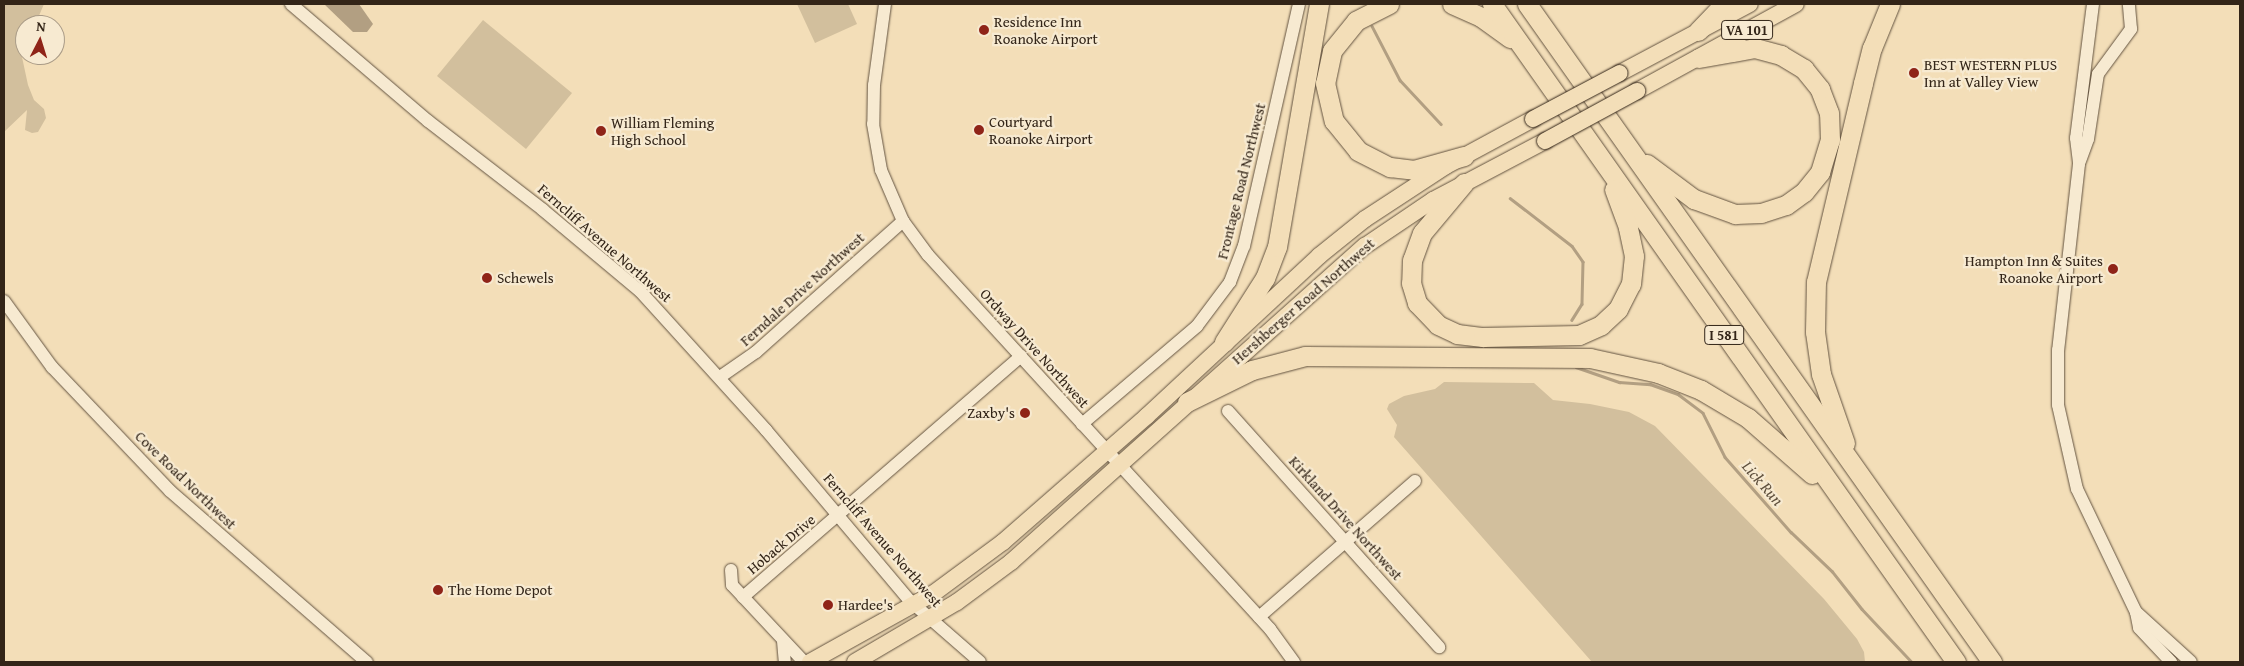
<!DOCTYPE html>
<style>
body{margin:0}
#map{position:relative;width:2244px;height:666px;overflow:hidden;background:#f3deb8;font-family:"Gentium Book Plus",serif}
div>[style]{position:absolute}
.green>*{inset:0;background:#d2bf9d}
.water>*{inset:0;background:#b29f82}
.stream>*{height:2.5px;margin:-1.25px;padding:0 1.25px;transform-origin:1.25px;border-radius:1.25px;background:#b29f82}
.roads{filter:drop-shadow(0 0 1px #635340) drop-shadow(0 0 1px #635340)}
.minor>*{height:12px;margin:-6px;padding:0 6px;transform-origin:6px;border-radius:6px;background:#f7ead1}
.major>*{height:16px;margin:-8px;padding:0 8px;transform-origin:8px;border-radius:8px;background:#f3deb8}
.highway>*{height:19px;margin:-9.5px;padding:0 9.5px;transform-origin:9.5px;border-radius:9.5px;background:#f3deb8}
.bridges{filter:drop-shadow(0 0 1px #332518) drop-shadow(0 0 1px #332518)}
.major-bridge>*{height:16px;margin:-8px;padding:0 8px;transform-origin:8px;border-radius:8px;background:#f3deb8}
.dots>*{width:14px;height:14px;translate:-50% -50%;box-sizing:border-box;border:2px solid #f7ead1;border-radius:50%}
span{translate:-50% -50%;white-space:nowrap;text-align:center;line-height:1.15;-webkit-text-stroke:4.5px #f7ead1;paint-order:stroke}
.shield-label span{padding:1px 4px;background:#f7ead1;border:1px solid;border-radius:4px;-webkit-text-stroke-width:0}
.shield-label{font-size:14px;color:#332518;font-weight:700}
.poi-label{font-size:15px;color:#332518}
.left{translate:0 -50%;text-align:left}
.right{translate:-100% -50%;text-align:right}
.street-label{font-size:15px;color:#332518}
.water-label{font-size:16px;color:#5f503d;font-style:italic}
.frame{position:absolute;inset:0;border:5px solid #332518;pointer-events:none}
.north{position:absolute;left:15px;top:15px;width:50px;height:50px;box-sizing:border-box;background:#f7ead1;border:1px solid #a99b87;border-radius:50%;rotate:5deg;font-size:14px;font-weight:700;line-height:20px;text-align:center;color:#332518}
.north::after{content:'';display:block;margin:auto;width:18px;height:22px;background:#8f2418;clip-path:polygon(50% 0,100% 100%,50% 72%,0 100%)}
</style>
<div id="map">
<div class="green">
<div style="clip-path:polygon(4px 4px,44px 4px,35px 25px,25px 25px,25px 37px,19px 43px,28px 85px,34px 100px,44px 109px,46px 118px,38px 132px,32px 133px,25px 130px,27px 110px,4px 132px)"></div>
<div style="clip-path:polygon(797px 4px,848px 4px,857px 24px,815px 43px)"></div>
<div style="clip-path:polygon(483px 20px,572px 93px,526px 149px,437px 76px)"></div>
<div style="clip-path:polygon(1444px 382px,1534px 383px,1553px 400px,1590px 404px,1629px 412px,1655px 426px,1824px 599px,1857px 639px,1864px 652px,1865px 662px,1592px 662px,1394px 437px,1397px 425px,1387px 409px,1389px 404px,1404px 396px,1435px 389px)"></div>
</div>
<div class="water">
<div style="clip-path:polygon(324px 4px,359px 4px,373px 24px,367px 32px,353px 32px)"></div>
</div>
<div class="stream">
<div style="left:1372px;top:26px;width:61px;rotate:62.6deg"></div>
<div style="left:1400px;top:80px;width:60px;rotate:47deg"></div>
<div style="left:1510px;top:198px;width:78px;rotate:37.7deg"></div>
<div style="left:1572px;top:246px;width:19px;rotate:55deg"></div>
<div style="left:1583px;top:262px;width:42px;rotate:91.4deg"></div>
<div style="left:1582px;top:304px;width:19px;rotate:122deg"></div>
<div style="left:1576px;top:367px;width:46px;rotate:19.2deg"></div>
<div style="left:1619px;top:382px;width:31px;rotate:4deg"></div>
<div style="left:1650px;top:384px;width:30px;rotate:20deg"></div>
<div style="left:1678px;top:394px;width:31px;rotate:37deg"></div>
<div style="left:1703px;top:413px;width:49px;rotate:63.4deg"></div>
<div style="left:1725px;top:457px;width:100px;rotate:48.7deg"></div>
<div style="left:1791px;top:532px;width:57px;rotate:43.6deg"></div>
<div style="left:1832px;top:571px;width:48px;rotate:51.7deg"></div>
<div style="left:1862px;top:609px;width:73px;rotate:46.7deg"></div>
</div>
<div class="roads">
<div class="minor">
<div style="left:291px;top:4px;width:180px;rotate:40.5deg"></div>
<div style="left:428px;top:121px;width:145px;rotate:37.7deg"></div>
<div style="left:543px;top:210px;width:126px;rotate:39.9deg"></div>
<div style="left:640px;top:291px;width:188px;rotate:47.8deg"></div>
<div style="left:766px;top:430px;width:222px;rotate:49.9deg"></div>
<div style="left:909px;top:600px;width:94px;rotate:41.1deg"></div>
<div style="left:885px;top:4px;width:82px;rotate:97.7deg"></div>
<div style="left:874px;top:85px;width:39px;rotate:91deg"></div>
<div style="left:873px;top:124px;width:47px;rotate:80.1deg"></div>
<div style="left:881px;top:170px;width:56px;rotate:66.7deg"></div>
<div style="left:903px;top:221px;width:42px;rotate:53.7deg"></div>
<div style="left:928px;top:255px;width:507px;rotate:47.56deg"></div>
<div style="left:1270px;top:629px;width:41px;rotate:54deg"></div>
<div style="left:2093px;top:4px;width:135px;rotate:97.2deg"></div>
<div style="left:2076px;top:138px;width:26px;rotate:83deg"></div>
<div style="left:2079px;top:164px;width:187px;rotate:96.4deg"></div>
<div style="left:2058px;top:350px;width:55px;rotate:90deg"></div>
<div style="left:2058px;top:405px;width:86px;rotate:77.3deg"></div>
<div style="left:2077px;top:489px;width:136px;rotate:64.4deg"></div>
<div style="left:2136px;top:612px;width:16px;rotate:79deg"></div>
<div style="left:2139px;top:628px;width:47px;rotate:46.7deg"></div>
<div style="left:2080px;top:161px;width:23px;rotate:-70deg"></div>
<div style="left:2088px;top:139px;width:66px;rotate:-81.3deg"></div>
<div style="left:2098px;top:74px;width:56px;rotate:-53.7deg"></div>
<div style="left:2131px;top:29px;width:25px;rotate:-95deg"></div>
<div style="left:4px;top:301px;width:82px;rotate:54deg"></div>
<div style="left:52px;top:367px;width:171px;rotate:46.4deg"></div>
<div style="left:170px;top:491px;width:261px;rotate:41deg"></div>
<div style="left:720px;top:377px;width:44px;rotate:-34.8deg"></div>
<div style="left:756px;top:352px;width:197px;rotate:-41.7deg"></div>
<div style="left:1228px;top:411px;width:317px;rotate:48.2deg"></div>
<div style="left:1082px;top:424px;width:151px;rotate:-40.4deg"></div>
<div style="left:1197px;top:326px;width:55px;rotate:-53.1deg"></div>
<div style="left:1230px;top:282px;width:39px;rotate:-69deg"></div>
<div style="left:1244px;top:246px;width:248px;rotate:-77.2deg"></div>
<div style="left:731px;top:570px;width:15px;rotate:86deg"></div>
<div style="left:732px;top:585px;width:105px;rotate:46.9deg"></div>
<div style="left:743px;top:597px;width:368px;rotate:-40.9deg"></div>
<div style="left:2136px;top:612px;width:74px;rotate:42.3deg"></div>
<div style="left:1259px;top:617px;width:207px;rotate:-41.1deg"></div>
<div style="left:783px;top:641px;width:21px;rotate:85deg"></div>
</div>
<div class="major">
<div style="left:1620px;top:73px;width:147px;rotate:-28deg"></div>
<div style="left:1637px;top:91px;width:181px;rotate:-28.7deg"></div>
<div style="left:810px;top:662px;width:142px;rotate:-29.1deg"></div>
<div style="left:934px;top:593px;width:86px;rotate:-36.5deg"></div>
<div style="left:1003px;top:542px;width:191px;rotate:-41.2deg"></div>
<div style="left:1147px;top:416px;width:235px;rotate:-42.9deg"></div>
<div style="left:1319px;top:256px;width:59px;rotate:-38.8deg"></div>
<div style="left:1365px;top:219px;width:97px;rotate:-33.2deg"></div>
<div style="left:1446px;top:166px;width:99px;rotate:-28.4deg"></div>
<div style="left:855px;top:662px;width:118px;rotate:-30.5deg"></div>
<div style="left:957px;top:602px;width:67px;rotate:-36.5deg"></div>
<div style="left:1011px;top:562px;width:475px;rotate:-41.8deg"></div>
<div style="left:1365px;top:246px;width:82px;rotate:-34.1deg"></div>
<div style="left:1433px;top:200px;width:127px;rotate:-27.8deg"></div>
</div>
<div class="highway">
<div style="left:1389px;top:4px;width:37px;rotate:153deg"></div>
<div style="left:1356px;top:21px;width:38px;rotate:129deg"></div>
<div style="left:1332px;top:51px;width:33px;rotate:102deg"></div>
<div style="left:1325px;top:83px;width:39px;rotate:77deg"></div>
<div style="left:1334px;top:121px;width:38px;rotate:51deg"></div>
<div style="left:1358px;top:151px;width:36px;rotate:27deg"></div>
<div style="left:1390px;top:167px;width:24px;rotate:7deg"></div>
<div style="left:1414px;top:170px;width:52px;rotate:-15.6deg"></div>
<div style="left:1452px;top:4px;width:32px;rotate:24deg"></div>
<div style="left:1481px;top:17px;width:36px;rotate:36deg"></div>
<div style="left:1492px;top:4px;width:805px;rotate:54.81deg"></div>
<div style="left:1527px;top:4px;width:806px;rotate:54.75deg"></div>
<div style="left:1698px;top:31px;width:37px;rotate:-46deg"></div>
<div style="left:1647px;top:164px;width:59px;rotate:36.7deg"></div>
<div style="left:1694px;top:199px;width:44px;rotate:20.1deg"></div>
<div style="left:1735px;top:214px;width:26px;rotate:-2deg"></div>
<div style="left:1761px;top:213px;width:26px;rotate:-18deg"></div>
<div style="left:1786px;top:205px;width:22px;rotate:-36deg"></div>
<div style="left:1804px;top:192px;width:26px;rotate:-51deg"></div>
<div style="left:1820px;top:172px;width:34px;rotate:-73deg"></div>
<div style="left:1830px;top:140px;width:27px;rotate:-92deg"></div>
<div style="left:1829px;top:113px;width:26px;rotate:-111deg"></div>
<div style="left:1820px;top:89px;width:26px;rotate:-129deg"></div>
<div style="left:1804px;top:69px;width:27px;rotate:-149deg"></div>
<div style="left:1781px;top:55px;width:27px;rotate:-165deg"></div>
<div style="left:1755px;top:48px;width:57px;rotate:169.9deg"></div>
<div style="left:1464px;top:183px;width:65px;rotate:130deg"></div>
<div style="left:1422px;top:233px;width:29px;rotate:110deg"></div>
<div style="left:1412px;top:260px;width:23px;rotate:92deg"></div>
<div style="left:1411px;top:283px;width:21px;rotate:73deg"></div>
<div style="left:1417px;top:303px;width:30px;rotate:46deg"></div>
<div style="left:1438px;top:325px;width:21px;rotate:25deg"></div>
<div style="left:1457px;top:334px;width:26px;rotate:7deg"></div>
<div style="left:1483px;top:337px;width:96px;rotate:-1.2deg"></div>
<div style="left:1579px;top:335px;width:24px;rotate:-24deg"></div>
<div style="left:1601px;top:325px;width:23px;rotate:-43deg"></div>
<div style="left:1618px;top:309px;width:28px;rotate:-63deg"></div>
<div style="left:1631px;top:284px;width:28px;rotate:-84deg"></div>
<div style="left:1634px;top:256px;width:30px;rotate:-102deg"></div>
<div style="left:1628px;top:227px;width:40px;rotate:-110.2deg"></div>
<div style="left:1224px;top:342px;width:76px;rotate:-57.4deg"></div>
<div style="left:1265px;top:278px;width:33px;rotate:-69deg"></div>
<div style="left:1277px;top:247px;width:247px;rotate:-80.2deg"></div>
<div style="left:1187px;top:402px;width:72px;rotate:-26.2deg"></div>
<div style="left:1252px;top:370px;width:55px;rotate:-14.8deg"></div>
<div style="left:1305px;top:356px;width:285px;rotate:0.4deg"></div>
<div style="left:1590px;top:358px;width:70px;rotate:12.4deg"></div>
<div style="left:1658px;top:373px;width:46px;rotate:21.6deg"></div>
<div style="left:1701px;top:390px;width:55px;rotate:30.8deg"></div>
<div style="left:1748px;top:418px;width:85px;rotate:41.2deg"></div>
<div style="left:1845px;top:443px;width:73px;rotate:-109.2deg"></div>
<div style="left:1821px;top:374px;width:42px;rotate:-98.1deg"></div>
<div style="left:1815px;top:332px;width:50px;rotate:-88.9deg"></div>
<div style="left:1816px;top:282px;width:204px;rotate:-76.7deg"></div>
<div style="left:1863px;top:83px;width:36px;rotate:-76deg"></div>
<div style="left:1872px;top:48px;width:48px;rotate:-67.8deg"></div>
</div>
</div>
<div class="bridges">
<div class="major-bridge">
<div style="left:1533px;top:119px;width:98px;rotate:-27.9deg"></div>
<div style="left:1545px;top:141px;width:105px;rotate:-28.5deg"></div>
</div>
</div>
<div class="dots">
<div style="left:984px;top:30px;background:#8f2418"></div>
<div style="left:1914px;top:73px;background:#8f2418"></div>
<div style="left:979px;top:130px;background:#8f2418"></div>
<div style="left:601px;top:131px;background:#8f2418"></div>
<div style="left:2113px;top:269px;background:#8f2418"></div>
<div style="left:487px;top:278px;background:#8f2418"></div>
<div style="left:1025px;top:413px;background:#8f2418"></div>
<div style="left:438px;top:590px;background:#8f2418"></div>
<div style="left:828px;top:605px;background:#8f2418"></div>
</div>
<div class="shield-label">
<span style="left:1747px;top:30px">VA 101</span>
<span style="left:1724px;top:335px">I 581</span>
</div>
<div class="poi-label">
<span class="left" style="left:994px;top:30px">Residence Inn<br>Roanoke Airport</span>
<span class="left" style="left:1924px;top:73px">BEST WESTERN PLUS<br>Inn at Valley View</span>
<span class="left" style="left:989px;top:130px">Courtyard<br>Roanoke Airport</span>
<span class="left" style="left:611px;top:131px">William Fleming<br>High School</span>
<span class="right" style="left:2103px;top:269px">Hampton Inn &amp; Suites<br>Roanoke Airport</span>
<span class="left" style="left:497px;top:278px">Schewels</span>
<span class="right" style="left:1015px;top:413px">Zaxby's</span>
<span class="left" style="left:448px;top:590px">The Home Depot</span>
<span class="left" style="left:838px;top:605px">Hardee's</span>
</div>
<div class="street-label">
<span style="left:1241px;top:181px;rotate:-76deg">Frontage Road Northwest</span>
<span style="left:605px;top:243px;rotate:41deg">Ferncliff Avenue Northwest</span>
<span style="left:802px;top:289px;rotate:-42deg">Ferndale Drive Northwest</span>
<span style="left:1303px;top:301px;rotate:-41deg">Hershberger Road Northwest</span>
<span style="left:1035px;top:348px;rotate:48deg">Ordway Drive Northwest</span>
<span style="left:186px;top:480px;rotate:44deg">Cove Road Northwest</span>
<span style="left:1346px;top:518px;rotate:48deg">Kirkland Drive Northwest</span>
<span style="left:883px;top:540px;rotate:49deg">Ferncliff Avenue Northwest</span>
<span style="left:781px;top:544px;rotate:-40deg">Hoback Drive</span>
</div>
<div class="water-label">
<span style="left:1763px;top:483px;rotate:49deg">Lick Run</span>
</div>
<div class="frame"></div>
<div class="north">N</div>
</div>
